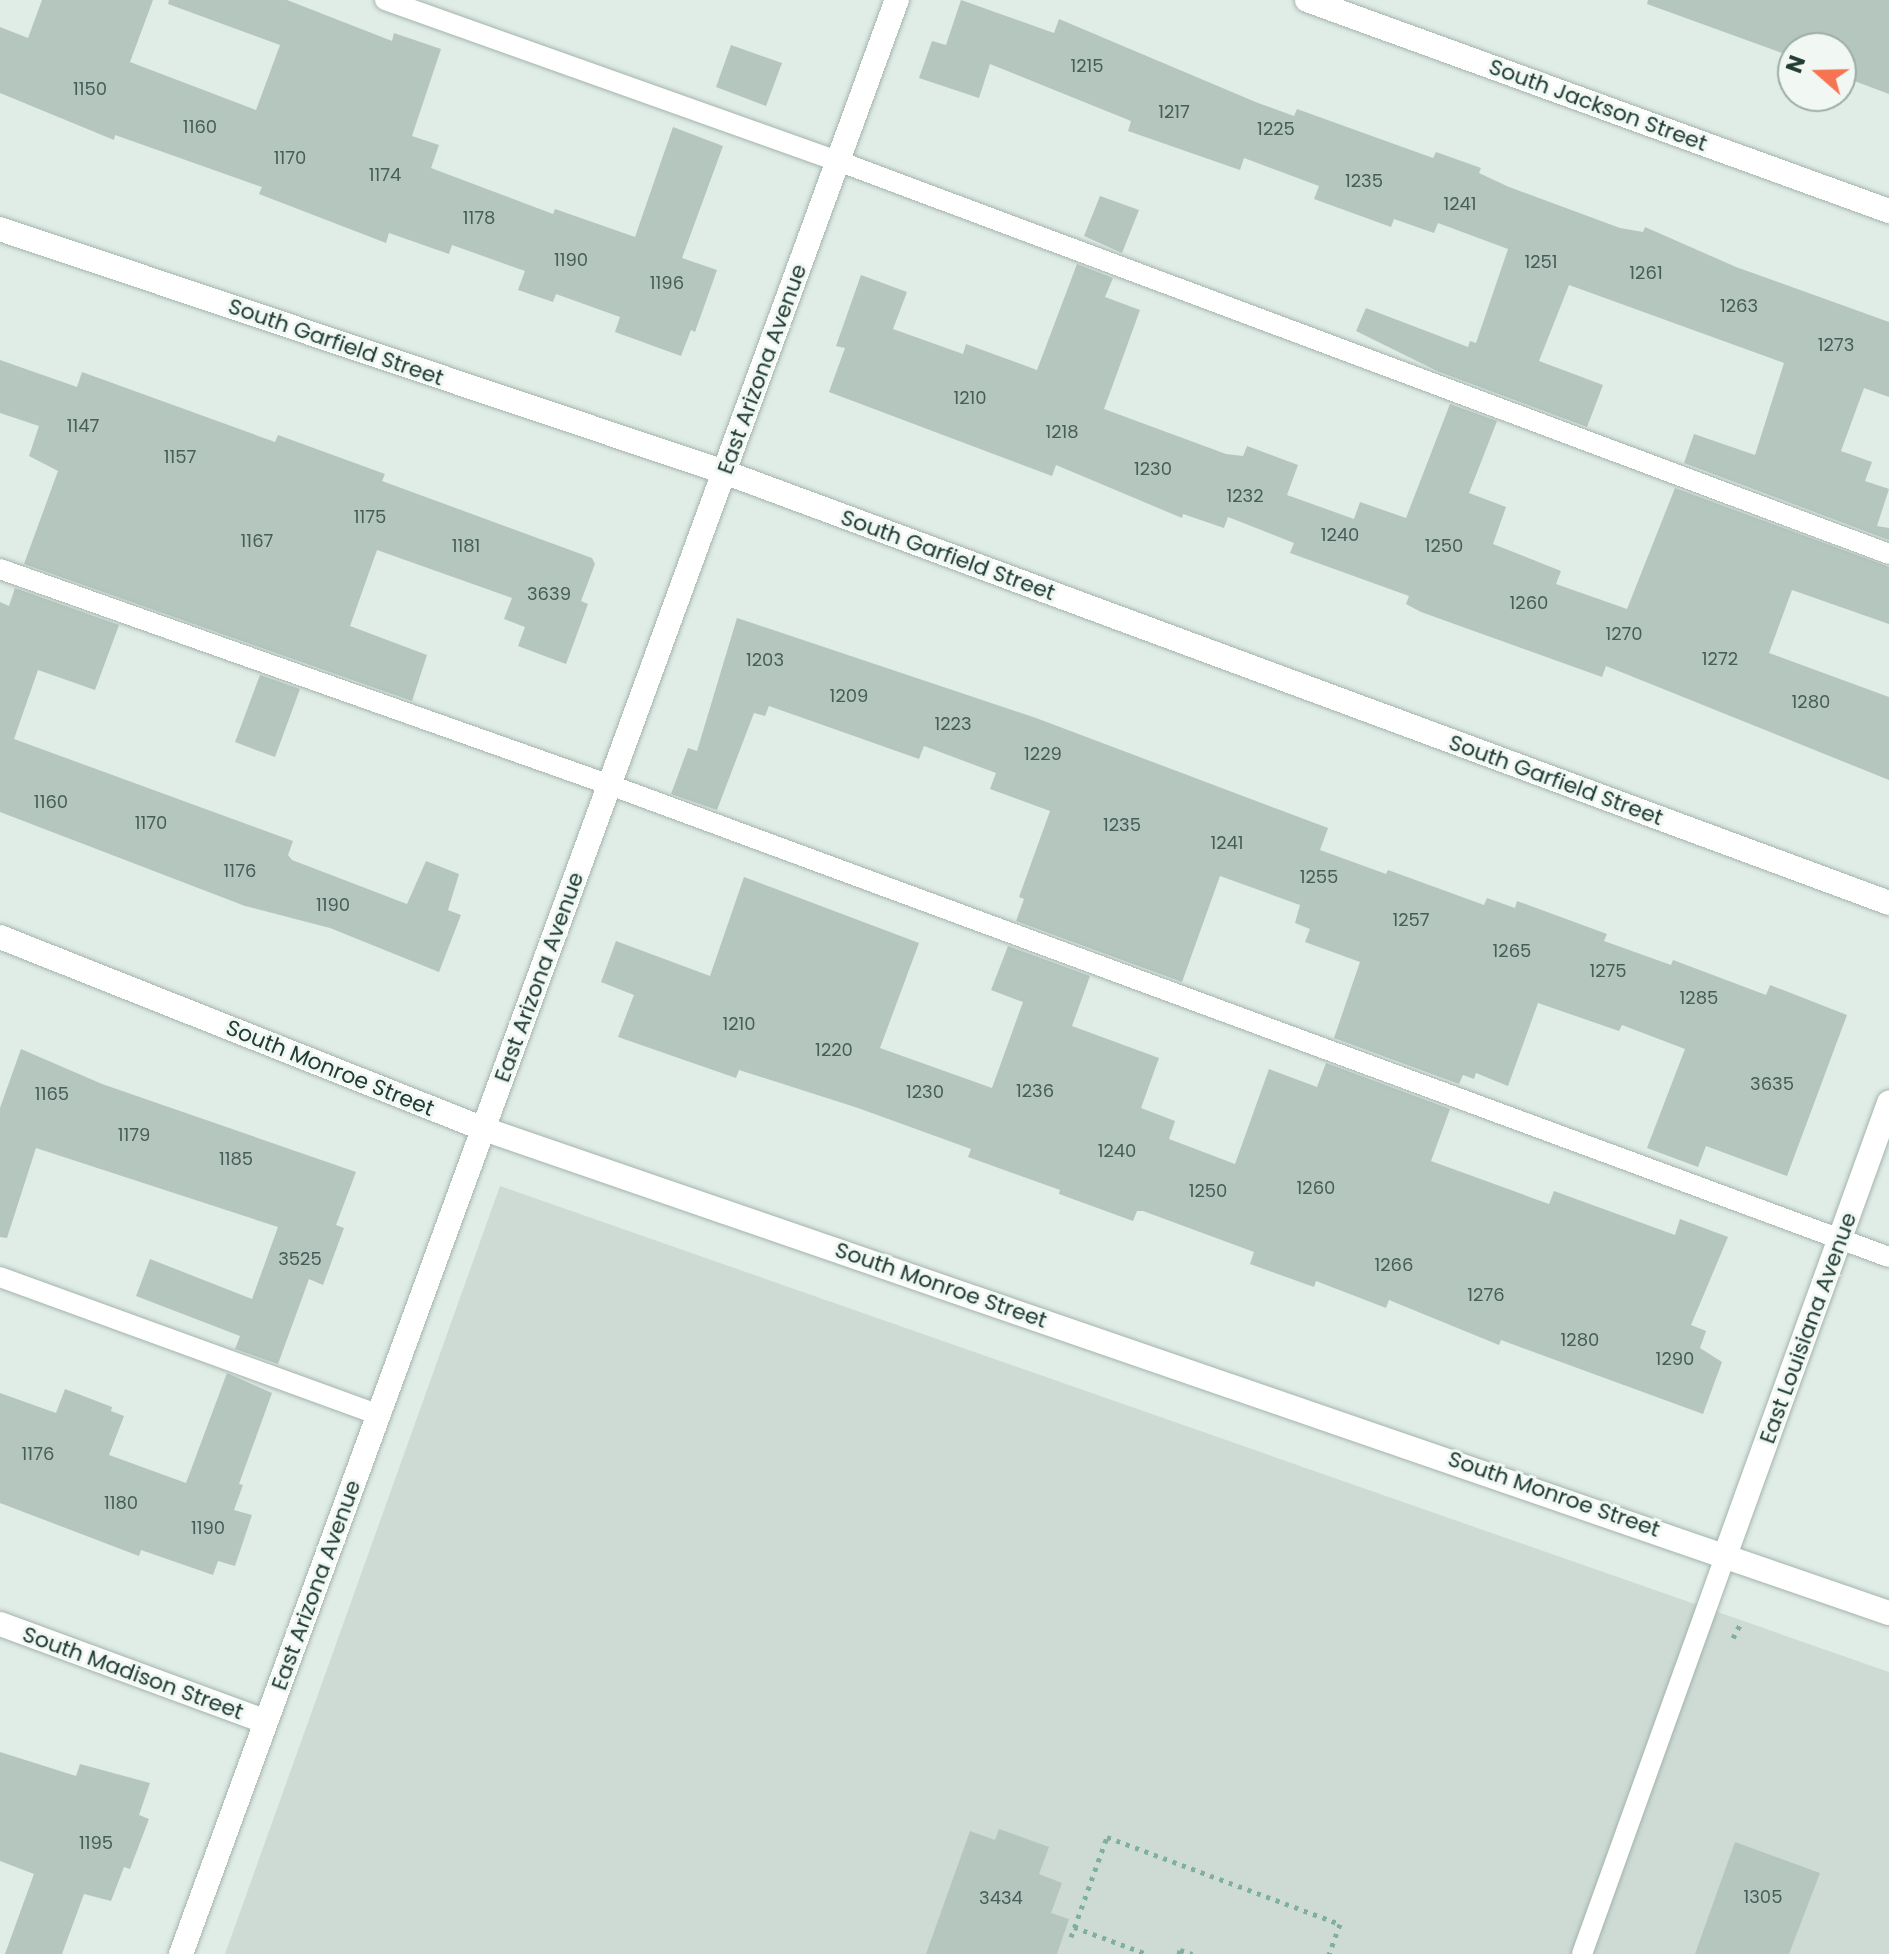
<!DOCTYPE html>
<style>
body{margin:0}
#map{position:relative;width:1889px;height:1954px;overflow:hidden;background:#e0ece6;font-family:Poppins,sans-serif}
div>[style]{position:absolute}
.built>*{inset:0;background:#cedbd5}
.building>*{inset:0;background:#b5c6bf}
.path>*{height:5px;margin-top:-2.5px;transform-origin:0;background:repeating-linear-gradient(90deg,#7fb09f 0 4px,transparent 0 10px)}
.roads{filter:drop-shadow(0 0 2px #a3b4ad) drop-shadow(0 0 2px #a3b4ad)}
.service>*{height:20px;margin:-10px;padding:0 10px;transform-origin:10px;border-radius:10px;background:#fff}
.minor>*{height:24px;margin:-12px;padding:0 12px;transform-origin:12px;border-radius:12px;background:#fff}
.tertiary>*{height:24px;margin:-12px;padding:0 12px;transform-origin:12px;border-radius:12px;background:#fff}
span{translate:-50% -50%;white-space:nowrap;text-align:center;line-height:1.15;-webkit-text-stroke:6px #f1f8f4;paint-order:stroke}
.number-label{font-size:18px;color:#455e57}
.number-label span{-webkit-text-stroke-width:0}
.street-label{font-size:22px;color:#203c34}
.north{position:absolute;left:1777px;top:32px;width:80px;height:80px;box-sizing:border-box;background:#f1f8f4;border:2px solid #9dada7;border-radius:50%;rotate:290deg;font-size:22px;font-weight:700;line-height:32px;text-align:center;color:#203c34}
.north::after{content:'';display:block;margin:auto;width:28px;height:36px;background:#f77453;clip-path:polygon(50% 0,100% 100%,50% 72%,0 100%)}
</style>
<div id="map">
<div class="built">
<div style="clip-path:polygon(500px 1186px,1889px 1672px,1889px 1954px,225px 1954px)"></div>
</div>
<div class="building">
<div style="clip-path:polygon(42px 0,153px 0,130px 62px,256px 110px,280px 45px,168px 4px,169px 0,287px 0,392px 41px,394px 33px,441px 49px,412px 136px,439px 145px,431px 168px,553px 214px,555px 209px,635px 237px,673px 127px,723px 146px,682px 258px,717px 270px,695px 332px,691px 330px,681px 356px,615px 332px,620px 317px,556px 294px,553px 302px,518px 290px,525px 271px,452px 245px,449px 254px,389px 233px,386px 243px,259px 194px,262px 187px,115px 135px,114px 140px,0 93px,0 27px,28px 38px)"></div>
<div style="clip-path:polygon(961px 0,1054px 33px,1059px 19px,1258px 103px,1294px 116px,1297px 109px,1433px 158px,1436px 152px,1481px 168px,1479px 173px,1509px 187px,1620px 228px,1643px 232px,1645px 227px,1736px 267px,1889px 322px,1889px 397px,1864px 388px,1841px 451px,1872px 462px,1865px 481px,1889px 489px,1877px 526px,1889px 528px,1889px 540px,1684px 463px,1694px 434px,1755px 455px,1784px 363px,1569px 285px,1539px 361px,1603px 385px,1587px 427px,1437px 371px,1356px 331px,1366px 308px,1468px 347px,1470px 341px,1476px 343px,1508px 249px,1438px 223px,1434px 233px,1394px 219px,1391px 227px,1314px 199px,1319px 186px,1244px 158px,1240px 170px,1128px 131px,1131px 121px,990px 64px,979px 98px,919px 78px,932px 41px,946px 45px)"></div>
<div style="clip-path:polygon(1648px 0,1889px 0,1889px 94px,1841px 76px,1841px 48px,1793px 48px,1793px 57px,1647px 4px)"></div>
<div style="clip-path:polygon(731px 45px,782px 63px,766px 106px,716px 87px)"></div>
<div style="clip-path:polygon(1100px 196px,1139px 210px,1122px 253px,1084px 236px)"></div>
<div style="clip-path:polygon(1077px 264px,1113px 278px,1105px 297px,1140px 310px,1104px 409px,1226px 454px,1243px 456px,1247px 446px,1298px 465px,1287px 495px,1354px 519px,1360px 502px,1406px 518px,1450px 404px,1497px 421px,1469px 493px,1506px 507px,1493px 544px,1561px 571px,1556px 584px,1627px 609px,1675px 488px,1889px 567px,1889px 624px,1792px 590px,1769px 653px,1889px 697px,1889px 780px,1606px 666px,1602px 677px,1421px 612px,1406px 604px,1409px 596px,1290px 553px,1294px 543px,1228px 517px,1224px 528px,1183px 514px,1182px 518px,1056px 465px,1052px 476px,829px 392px,845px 348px,836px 346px,861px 275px,907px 292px,893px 329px,963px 354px,966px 344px,1037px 370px)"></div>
<div style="clip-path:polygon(0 360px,77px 387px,82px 372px,275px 442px,278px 435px,385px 474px,382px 481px,592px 558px,595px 564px,581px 601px,588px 604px,566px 664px,518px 646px,525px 627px,504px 619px,512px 598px,377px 550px,350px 626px,427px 655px,412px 701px,24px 564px,58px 471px,29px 456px,39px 426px,0 413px)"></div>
<div style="clip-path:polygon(15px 588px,119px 625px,95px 690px,38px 670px,14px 739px,293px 841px,288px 855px,292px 860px,407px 904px,426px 861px,459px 874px,448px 910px,461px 915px,439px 972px,330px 928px,245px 906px,0 812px,0 602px,9px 606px)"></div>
<div style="clip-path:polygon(737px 618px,1036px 718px,1328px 828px,1320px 850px,1386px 874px,1388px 870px,1484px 905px,1487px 898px,1515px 908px,1517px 901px,1607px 934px,1604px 941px,1671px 965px,1673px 960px,1766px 995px,1770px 985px,1847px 1015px,1787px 1176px,1706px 1146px,1698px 1167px,1647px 1148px,1685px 1049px,1622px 1025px,1619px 1031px,1538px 1003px,1508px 1086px,1476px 1073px,1474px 1079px,1463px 1075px,1459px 1084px,1334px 1038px,1360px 962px,1305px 942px,1310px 929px,1295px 923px,1300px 905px,1220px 876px,1182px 982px,1016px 921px,1024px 899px,1019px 897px,1050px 811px,990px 789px,996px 773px,924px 746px,919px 759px,769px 706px,765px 716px,754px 713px,717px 810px,671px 794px,688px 748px,697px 751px)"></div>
<div style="clip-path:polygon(260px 675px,300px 689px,275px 757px,235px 742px)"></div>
<div style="clip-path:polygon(744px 877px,919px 943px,880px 1048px,992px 1088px,1023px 1002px,991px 990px,1008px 946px,1090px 976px,1072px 1026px,1159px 1058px,1141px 1108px,1175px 1121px,1169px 1139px,1235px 1164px,1269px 1069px,1317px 1087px,1326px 1063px,1450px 1109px,1431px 1161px,1549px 1204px,1554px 1191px,1675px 1235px,1680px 1219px,1728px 1237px,1691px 1325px,1706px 1331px,1700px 1348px,1722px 1362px,1703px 1414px,1501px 1340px,1499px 1345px,1389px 1300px,1386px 1308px,1316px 1281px,1314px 1287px,1250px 1264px,1254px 1252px,1143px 1211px,1137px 1211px,1133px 1221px,1059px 1194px,1060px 1190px,968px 1157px,971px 1149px,858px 1108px,739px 1070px,736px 1078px,618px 1037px,634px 995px,601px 982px,616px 941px,710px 976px)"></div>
<div style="clip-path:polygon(21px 1049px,102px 1084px,356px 1172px,336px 1225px,344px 1228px,323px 1285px,309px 1279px,278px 1364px,235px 1349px,240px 1336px,136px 1296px,150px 1259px,252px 1299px,278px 1227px,36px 1148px,7px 1238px,0 1237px,0 1108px)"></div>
<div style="clip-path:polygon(227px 1373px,272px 1393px,239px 1484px,243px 1485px,234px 1510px,252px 1515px,235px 1566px,218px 1561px,213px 1575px,141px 1550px,139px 1556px,0 1503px,0 1393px,56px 1413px,65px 1389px,112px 1407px,111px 1411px,124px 1416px,109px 1455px,186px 1483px)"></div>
<div style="clip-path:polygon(0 1752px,76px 1776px,80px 1764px,150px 1783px,139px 1815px,149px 1819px,130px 1869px,124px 1867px,111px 1901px,84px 1894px,62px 1954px,5px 1954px,34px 1874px,0 1861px)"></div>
<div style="clip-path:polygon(999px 1829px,1049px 1847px,1039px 1874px,1062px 1883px,1051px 1913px,1069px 1919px,1057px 1954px,926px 1954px,970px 1831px,995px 1840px)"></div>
<div style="clip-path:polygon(1735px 1842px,1820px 1873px,1789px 1954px,1695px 1954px)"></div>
</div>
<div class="path">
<div style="left:1733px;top:1638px;width:19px;rotate:-62deg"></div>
<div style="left:1074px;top:1927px;width:78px;rotate:20.3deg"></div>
<div style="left:1071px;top:1937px;width:106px;rotate:-70.2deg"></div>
<div style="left:1107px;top:1837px;width:249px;rotate:20.5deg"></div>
<div style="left:1340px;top:1924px;width:32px;rotate:110deg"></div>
<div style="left:1179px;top:1954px;width:4px;rotate:-76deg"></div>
<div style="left:1180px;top:1950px;width:13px;rotate:18deg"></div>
</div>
<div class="roads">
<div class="service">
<div style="left:385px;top:0;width:481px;rotate:19.6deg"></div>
<div style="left:838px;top:161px;width:1122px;rotate:20.5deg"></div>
<div style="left:0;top:569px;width:647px;rotate:19.5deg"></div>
<div style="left:610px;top:785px;width:1363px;rotate:20.26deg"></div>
<div style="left:0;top:1277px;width:403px;rotate:20deg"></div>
<div style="left:1582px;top:1954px;width:426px;rotate:-70.2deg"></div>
</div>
<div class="minor">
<div style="left:1307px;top:0;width:619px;rotate:19.93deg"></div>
<div style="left:0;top:229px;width:764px;rotate:18.55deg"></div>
<div style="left:724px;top:472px;width:1242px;rotate:20.3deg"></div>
<div style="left:0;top:937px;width:521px;rotate:21.64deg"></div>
<div style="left:484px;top:1129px;width:1486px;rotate:19.01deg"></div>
<div style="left:0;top:1624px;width:283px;rotate:20.2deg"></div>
<div style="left:181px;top:1954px;width:2081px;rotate:-69.88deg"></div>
</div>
<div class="tertiary">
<div style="left:1726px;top:1553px;width:479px;rotate:-70.1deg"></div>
</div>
</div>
<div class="number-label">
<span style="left:1087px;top:66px">1215</span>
<span style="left:90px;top:89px">1150</span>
<span style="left:1174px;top:112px">1217</span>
<span style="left:200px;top:127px">1160</span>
<span style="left:1276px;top:129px">1225</span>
<span style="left:290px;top:158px">1170</span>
<span style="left:385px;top:175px">1174</span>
<span style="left:1364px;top:181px">1235</span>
<span style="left:1460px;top:204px">1241</span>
<span style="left:479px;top:218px">1178</span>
<span style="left:571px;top:260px">1190</span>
<span style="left:1541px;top:262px">1251</span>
<span style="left:1646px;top:273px">1261</span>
<span style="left:667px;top:283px">1196</span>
<span style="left:1739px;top:306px">1263</span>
<span style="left:1836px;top:345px">1273</span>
<span style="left:970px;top:398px">1210</span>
<span style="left:83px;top:426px">1147</span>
<span style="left:1062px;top:432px">1218</span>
<span style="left:180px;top:457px">1157</span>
<span style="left:1153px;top:469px">1230</span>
<span style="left:1245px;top:496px">1232</span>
<span style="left:370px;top:517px">1175</span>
<span style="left:1340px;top:535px">1240</span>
<span style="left:257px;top:541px">1167</span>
<span style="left:466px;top:546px">1181</span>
<span style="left:1444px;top:546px">1250</span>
<span style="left:549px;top:594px">3639</span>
<span style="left:1529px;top:603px">1260</span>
<span style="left:1624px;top:634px">1270</span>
<span style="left:1720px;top:659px">1272</span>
<span style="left:765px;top:660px">1203</span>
<span style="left:849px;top:696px">1209</span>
<span style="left:1811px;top:702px">1280</span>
<span style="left:953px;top:724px">1223</span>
<span style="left:1043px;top:754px">1229</span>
<span style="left:51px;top:802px">1160</span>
<span style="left:151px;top:823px">1170</span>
<span style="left:1122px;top:825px">1235</span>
<span style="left:1227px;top:843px">1241</span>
<span style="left:240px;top:871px">1176</span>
<span style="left:1319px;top:877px">1255</span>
<span style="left:333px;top:905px">1190</span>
<span style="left:1411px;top:920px">1257</span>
<span style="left:1512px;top:951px">1265</span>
<span style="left:1608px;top:971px">1275</span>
<span style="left:1699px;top:998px">1285</span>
<span style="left:739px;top:1024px">1210</span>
<span style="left:834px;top:1050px">1220</span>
<span style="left:1772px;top:1084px">3635</span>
<span style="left:1035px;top:1091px">1236</span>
<span style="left:925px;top:1092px">1230</span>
<span style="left:52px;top:1094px">1165</span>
<span style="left:134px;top:1135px">1179</span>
<span style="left:1117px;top:1151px">1240</span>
<span style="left:236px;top:1159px">1185</span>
<span style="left:1316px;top:1188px">1260</span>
<span style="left:1208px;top:1191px">1250</span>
<span style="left:300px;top:1259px">3525</span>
<span style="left:1394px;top:1265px">1266</span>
<span style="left:1486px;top:1295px">1276</span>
<span style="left:1580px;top:1340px">1280</span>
<span style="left:1675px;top:1359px">1290</span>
<span style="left:38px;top:1454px">1176</span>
<span style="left:121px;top:1503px">1180</span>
<span style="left:208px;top:1528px">1190</span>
<span style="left:96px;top:1843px">1195</span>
<span style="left:1763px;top:1897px">1305</span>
<span style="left:1001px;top:1898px">3434</span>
</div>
<div class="street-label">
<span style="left:1598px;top:105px;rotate:20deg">South Jackson Street</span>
<span style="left:336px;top:342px;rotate:19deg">South Garfield Street</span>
<span style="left:762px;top:369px;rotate:-70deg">East Arizona Avenue</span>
<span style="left:948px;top:555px;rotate:20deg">South Garfield Street</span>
<span style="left:1556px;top:780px;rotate:20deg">South Garfield Street</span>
<span style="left:539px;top:977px;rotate:-70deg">East Arizona Avenue</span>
<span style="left:330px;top:1068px;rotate:22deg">South Monroe Street</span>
<span style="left:941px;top:1285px;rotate:19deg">South Monroe Street</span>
<span style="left:1808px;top:1328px;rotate:-70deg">East Louisiana Avenue</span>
<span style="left:1554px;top:1494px;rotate:19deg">South Monroe Street</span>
<span style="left:316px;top:1585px;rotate:-70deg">East Arizona Avenue</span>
<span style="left:133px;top:1673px;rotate:20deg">South Madison Street</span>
</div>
<div class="north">N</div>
</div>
